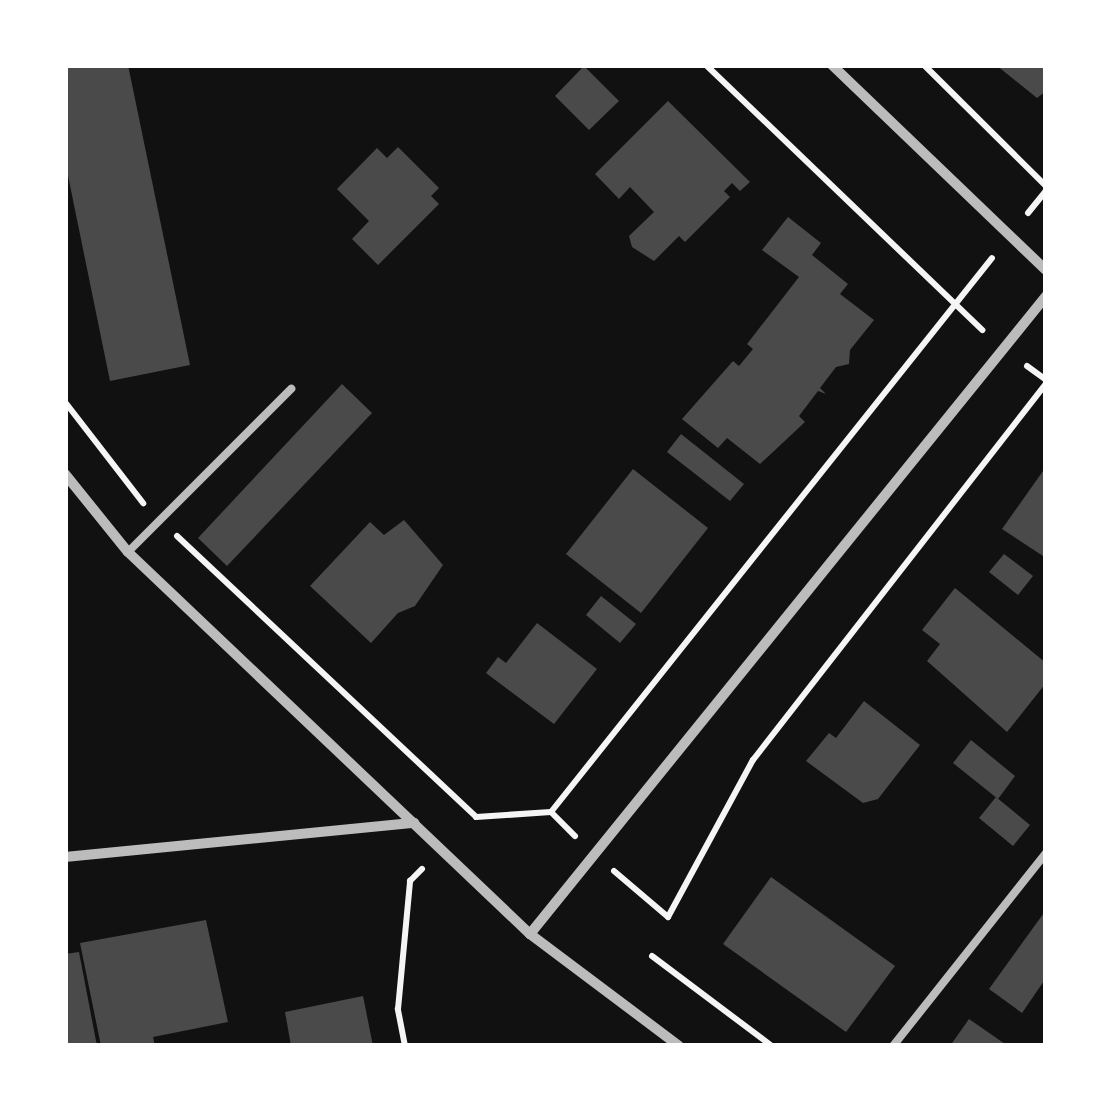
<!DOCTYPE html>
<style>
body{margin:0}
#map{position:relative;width:1111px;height:1111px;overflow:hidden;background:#111;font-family:Lora,serif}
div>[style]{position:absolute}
.building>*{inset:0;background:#4a4a4a}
.path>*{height:6px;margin:-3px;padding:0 3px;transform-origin:3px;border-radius:3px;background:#f5f5f5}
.service>*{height:8px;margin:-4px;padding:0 4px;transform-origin:4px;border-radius:4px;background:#bcbcbc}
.minor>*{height:10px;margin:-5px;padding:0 5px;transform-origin:5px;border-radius:5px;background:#bcbcbc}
span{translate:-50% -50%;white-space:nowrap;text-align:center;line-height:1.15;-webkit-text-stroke:8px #fff;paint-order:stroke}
.frame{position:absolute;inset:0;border:68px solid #fff;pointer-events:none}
</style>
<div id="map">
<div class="building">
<div style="clip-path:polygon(65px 65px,128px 65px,190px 365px,110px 381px,65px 161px)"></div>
<div style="clip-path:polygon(996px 65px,1046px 65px,1046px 91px,1037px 98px)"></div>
<div style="clip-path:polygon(584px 66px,619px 101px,589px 130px,555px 96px)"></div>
<div style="clip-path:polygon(668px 101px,750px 182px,740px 191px,732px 183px,724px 191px,730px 197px,685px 242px,679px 236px,654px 261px,632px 247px,629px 236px,654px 212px,630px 187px,619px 199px,595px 174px)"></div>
<div style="clip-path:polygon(398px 147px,439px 188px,431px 196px,439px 204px,378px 265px,352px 239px,369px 221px,337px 189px,377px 148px,387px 158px)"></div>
<div style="clip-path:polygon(788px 217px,821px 243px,812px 255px,848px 284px,840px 294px,874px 320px,850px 350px,849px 364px,836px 367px,820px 388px,826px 394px,818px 391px,799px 416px,805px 422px,760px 464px,727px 438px,718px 448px,682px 419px,733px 361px,739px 366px,753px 349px,747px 344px,799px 277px,762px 250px)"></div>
<div style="clip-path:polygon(342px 384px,372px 413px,227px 566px,198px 538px)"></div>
<div style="clip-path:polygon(681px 434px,744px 484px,730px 501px,667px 452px)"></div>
<div style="clip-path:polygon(633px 469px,708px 528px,641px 613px,566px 554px)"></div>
<div style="clip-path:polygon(1043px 471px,1046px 473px,1046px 558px,1002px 529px)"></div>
<div style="clip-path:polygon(404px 520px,443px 565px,415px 606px,398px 613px,371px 643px,310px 586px,370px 522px,384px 535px)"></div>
<div style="clip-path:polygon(1004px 554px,1033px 576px,1018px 595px,989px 572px)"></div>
<div style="clip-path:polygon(955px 588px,1046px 663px,1046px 683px,1007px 732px,927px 661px,940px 644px,922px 630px)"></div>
<div style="clip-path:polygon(601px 596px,636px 624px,620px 643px,586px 615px)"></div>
<div style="clip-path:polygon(537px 623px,597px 669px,554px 724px,486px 673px,498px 657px,506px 663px)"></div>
<div style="clip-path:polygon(864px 701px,920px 745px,878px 799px,863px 803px,806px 761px,829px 733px,836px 738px)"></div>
<div style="clip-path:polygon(971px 740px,1015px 776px,998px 799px,953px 763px)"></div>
<div style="clip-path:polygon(996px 797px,1030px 825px,1013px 846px,979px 818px)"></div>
<div style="clip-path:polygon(771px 877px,895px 966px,846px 1032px,723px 944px)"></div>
<div style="clip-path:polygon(1046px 910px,1046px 978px,1022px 1013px,989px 989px)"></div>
<div style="clip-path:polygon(206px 920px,228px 1022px,153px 1037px,155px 1046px,101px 1046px,80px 943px)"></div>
<div style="clip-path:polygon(79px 952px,97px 1046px,65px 1046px,65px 954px)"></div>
<div style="clip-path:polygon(363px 996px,373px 1046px,291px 1046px,285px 1012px)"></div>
<div style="clip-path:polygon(969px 1019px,1008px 1046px,950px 1046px)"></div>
</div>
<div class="path">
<div style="left:706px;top:65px;width:383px;rotate:43.8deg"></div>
<div style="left:924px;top:65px;width:172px;rotate:44.8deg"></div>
<div style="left:1028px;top:213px;width:28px;rotate:-51deg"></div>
<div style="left:1027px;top:366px;width:24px;rotate:36deg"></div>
<div style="left:65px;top:402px;width:128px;rotate:52.3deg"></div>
<div style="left:177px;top:536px;width:410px;rotate:43.2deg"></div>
<div style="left:476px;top:817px;width:75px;rotate:-3.8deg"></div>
<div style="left:551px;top:812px;width:708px;rotate:-51.48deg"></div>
<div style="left:551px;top:812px;width:34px;rotate:45deg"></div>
<div style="left:614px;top:871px;width:71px;rotate:40.4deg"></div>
<div style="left:668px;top:917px;width:179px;rotate:-61.6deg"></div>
<div style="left:753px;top:760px;width:477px;rotate:-52.1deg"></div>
<div style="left:652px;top:956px;width:150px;rotate:36.9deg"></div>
<div style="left:405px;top:1046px;width:38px;rotate:-101deg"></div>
<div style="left:398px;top:1009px;width:129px;rotate:-84.6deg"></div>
<div style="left:410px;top:881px;width:17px;rotate:-45deg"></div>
</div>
<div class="service">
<div style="left:128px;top:552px;width:231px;rotate:-45deg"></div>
<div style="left:893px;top:1046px;width:246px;rotate:-51.6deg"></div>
</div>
<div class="minor">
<div style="left:832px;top:65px;width:296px;rotate:43.8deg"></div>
<div style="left:65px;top:474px;width:100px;rotate:51.1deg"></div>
<div style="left:128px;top:552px;width:555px;rotate:43.54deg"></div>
<div style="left:530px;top:934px;width:186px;rotate:36.9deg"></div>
<div style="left:65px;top:857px;width:351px;rotate:-5.6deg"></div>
<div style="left:530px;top:934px;width:821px;rotate:-51.03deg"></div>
</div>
<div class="frame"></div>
</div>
